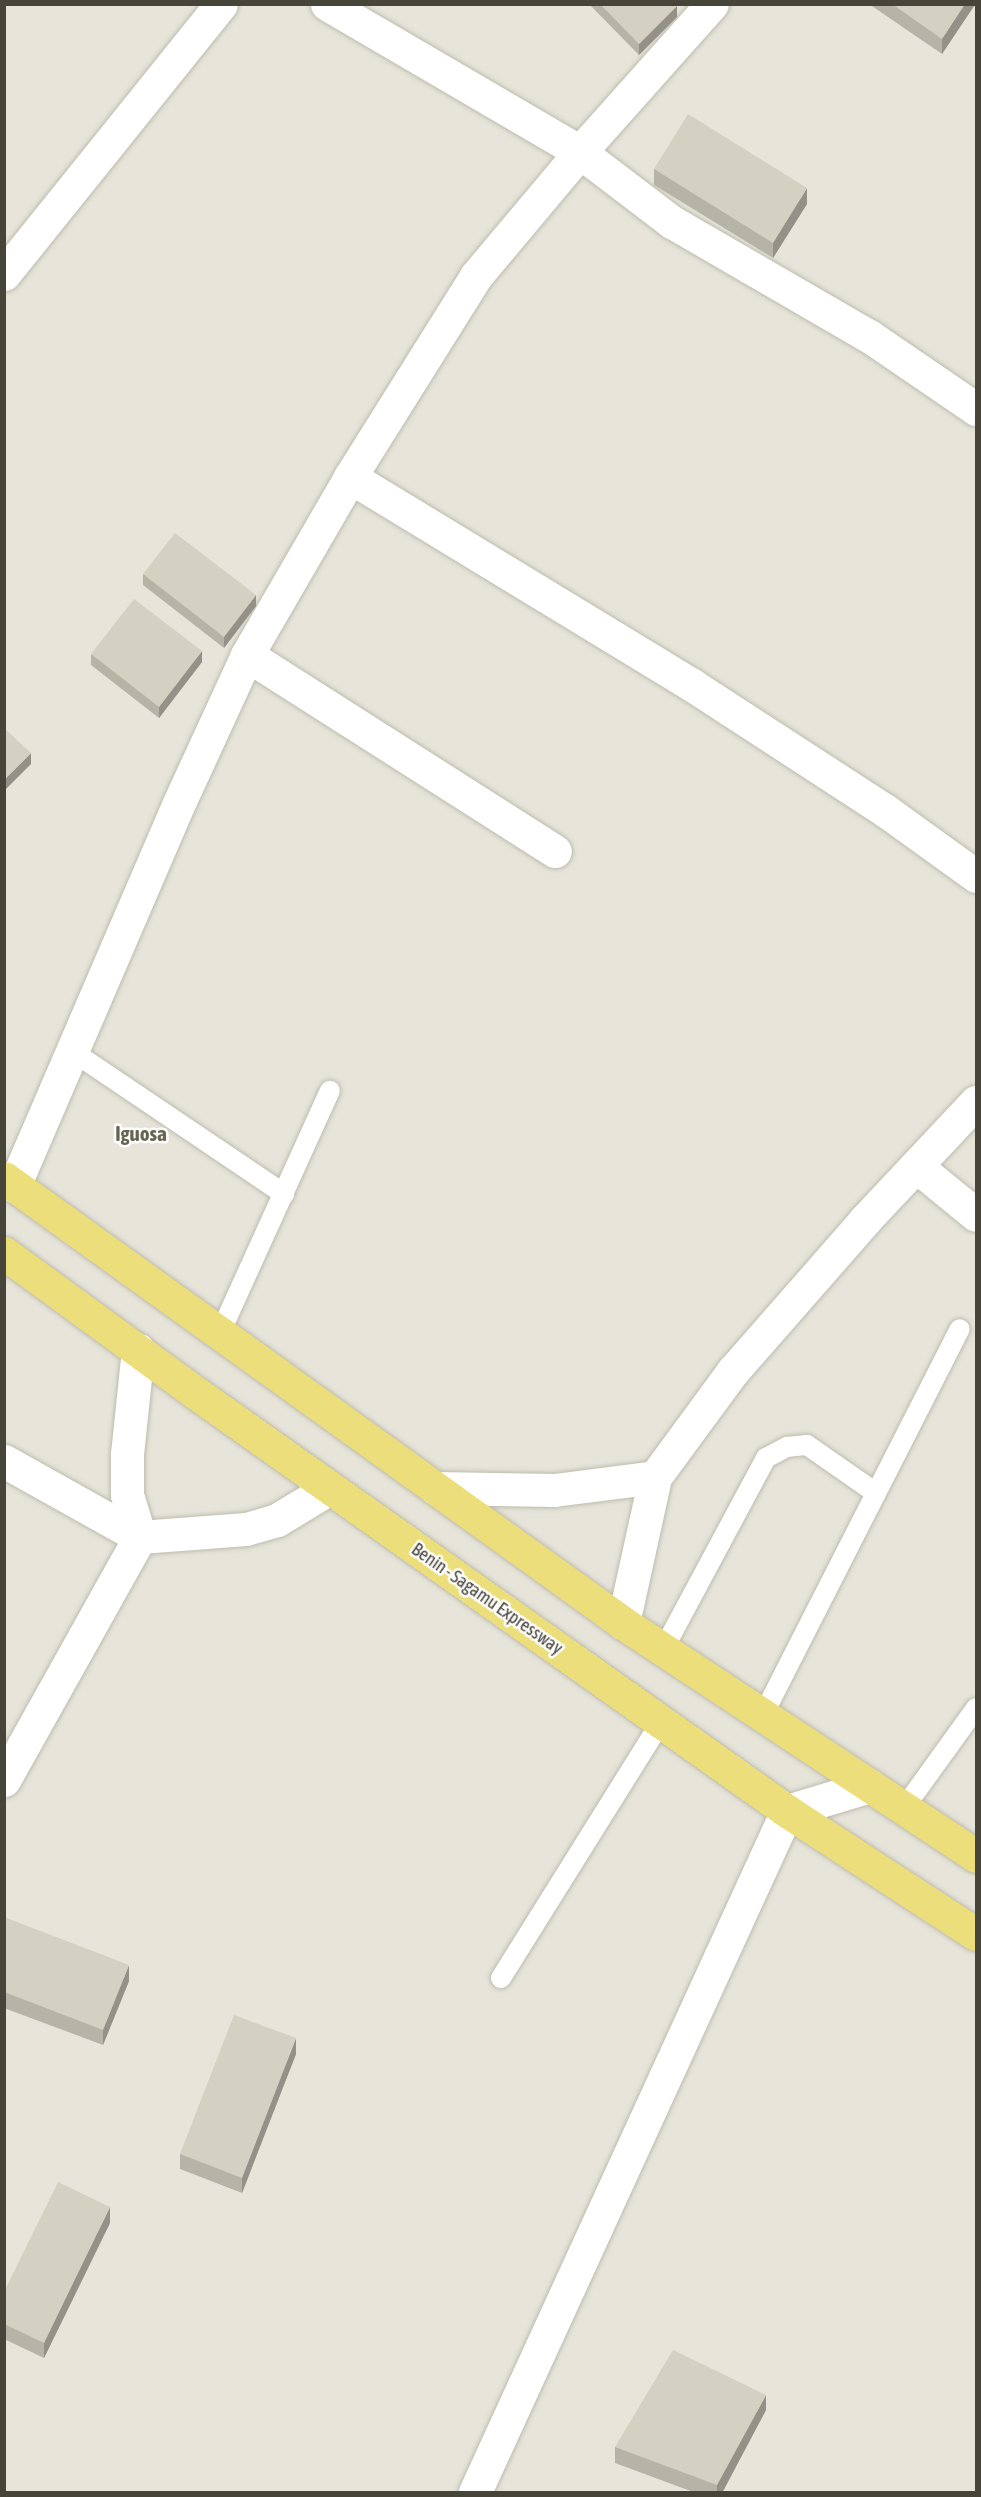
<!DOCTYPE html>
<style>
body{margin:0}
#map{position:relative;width:981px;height:2497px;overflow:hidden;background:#f4f3eb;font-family:"Asap Condensed",sans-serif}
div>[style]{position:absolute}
.residential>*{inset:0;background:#e7e5da}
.roads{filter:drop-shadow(0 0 2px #bebcae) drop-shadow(0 0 2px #bebcae)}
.lane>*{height:20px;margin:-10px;padding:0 10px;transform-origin:10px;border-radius:10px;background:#fff}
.street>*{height:33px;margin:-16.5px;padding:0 16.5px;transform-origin:16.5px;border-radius:16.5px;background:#fff}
.highway>*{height:33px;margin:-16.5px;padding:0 16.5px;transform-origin:16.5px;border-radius:16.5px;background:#edde7c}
.wall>*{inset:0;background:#b6b3a7}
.shaded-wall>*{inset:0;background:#949288}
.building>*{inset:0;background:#d4d0c2}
span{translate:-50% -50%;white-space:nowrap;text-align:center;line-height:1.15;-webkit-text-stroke:5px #fff;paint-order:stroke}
.street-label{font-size:18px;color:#47443a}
.quarter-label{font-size:21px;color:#696452;font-weight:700}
.frame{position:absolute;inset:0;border:6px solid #47443a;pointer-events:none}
</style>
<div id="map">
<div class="residential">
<div style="clip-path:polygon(5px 5px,976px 5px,976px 2492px,5px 2492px)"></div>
</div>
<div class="roads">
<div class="lane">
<div style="left:72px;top:1051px;width:256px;rotate:34deg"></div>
<div style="left:220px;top:1333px;width:266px;rotate:-65.6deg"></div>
<div style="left:663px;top:1650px;width:218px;rotate:-61.8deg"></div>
<div style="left:766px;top:1458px;width:24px;rotate:-28deg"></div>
<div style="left:787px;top:1447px;width:20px;rotate:-6deg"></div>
<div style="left:807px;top:1445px;width:84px;rotate:34.8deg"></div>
<div style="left:763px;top:1715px;width:433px;rotate:-63deg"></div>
<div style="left:904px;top:1808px;width:123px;rotate:-54.2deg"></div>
<div style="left:501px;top:1978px;width:302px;rotate:-58deg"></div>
</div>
<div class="street">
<div style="left:327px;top:4px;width:293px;rotate:30.3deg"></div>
<div style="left:580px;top:152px;width:116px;rotate:37.3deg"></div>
<div style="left:672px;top:222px;width:228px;rotate:30.1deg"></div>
<div style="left:869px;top:336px;width:130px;rotate:34.3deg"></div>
<div style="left:4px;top:274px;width:346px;rotate:-51.2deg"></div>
<div style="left:350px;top:477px;width:400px;rotate:31.3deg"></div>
<div style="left:692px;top:685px;width:231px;rotate:33deg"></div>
<div style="left:886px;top:811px;width:111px;rotate:35.8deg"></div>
<div style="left:247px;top:655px;width:365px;rotate:32.5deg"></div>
<div style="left:916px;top:1166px;width:77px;rotate:39.2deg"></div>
<div style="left:14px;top:1186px;width:417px;rotate:-66.7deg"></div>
<div style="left:179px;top:803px;width:163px;rotate:-65.3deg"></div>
<div style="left:247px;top:655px;width:206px;rotate:-59.9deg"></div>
<div style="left:350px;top:477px;width:237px;rotate:-57.9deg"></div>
<div style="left:476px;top:276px;width:162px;rotate:-50deg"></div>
<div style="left:580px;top:152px;width:198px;rotate:-48.3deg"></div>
<div style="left:4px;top:1461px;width:156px;rotate:29.2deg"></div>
<div style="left:140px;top:1537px;width:106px;rotate:-4.3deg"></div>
<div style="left:246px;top:1529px;width:32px;rotate:-16deg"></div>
<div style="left:277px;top:1520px;width:62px;rotate:-31.1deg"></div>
<div style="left:435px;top:1488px;width:119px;rotate:1deg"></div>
<div style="left:554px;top:1490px;width:102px;rotate:-7.3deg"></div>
<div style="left:623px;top:1623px;width:149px;rotate:-77.6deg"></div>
<div style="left:655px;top:1477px;width:132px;rotate:-53.7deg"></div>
<div style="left:733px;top:1371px;width:201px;rotate:-48.8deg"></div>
<div style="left:865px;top:1220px;width:162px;rotate:-46.8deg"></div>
<div style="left:4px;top:1780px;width:278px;rotate:-60.8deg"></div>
<div style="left:140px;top:1537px;width:44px;rotate:-107.2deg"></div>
<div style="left:127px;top:1495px;width:41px;rotate:-90deg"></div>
<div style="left:127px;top:1454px;width:105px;rotate:-84deg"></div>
<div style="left:475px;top:2492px;width:749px;rotate:-65.39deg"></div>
<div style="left:787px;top:1811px;width:87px;rotate:-16.8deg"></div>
</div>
<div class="highway">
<div style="left:4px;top:1178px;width:762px;rotate:35.71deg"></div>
<div style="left:623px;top:1623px;width:423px;rotate:33.4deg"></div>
<div style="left:4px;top:1253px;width:238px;rotate:36.1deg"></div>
<div style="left:196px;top:1393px;width:724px;rotate:35.27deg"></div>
<div style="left:787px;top:1811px;width:225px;rotate:33.1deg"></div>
</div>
</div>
<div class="wall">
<div style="clip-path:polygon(589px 4px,675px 4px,677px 17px,639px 55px)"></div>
<div style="clip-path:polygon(869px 4px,974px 4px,974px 6px,942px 54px)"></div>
<div style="clip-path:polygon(654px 169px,807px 204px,773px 258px,654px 185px)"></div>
<div style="clip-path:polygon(143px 574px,256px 606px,224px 648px,143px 585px)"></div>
<div style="clip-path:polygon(91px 654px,202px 662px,159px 718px,91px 665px)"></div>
<div style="clip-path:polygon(4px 1917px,129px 1981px,103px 2045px,4px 2008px)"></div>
<div style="clip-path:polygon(296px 2054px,242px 2193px,180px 2169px,180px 2154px)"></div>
<div style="clip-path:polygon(110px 2223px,44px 2358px,4px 2339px,4px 2292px)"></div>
<div style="clip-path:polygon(766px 2410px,722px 2493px,696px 2493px,615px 2463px,615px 2447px)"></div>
</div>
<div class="shaded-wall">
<div style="clip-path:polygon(965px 4px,974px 4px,974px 6px,942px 54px,942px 39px)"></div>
<div style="clip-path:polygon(677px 6px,677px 17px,639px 55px,639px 44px)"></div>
<div style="clip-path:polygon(807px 188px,807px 204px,773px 258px,773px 243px)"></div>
<div style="clip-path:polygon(256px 595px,256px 606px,224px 648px,224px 637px)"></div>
<div style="clip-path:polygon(202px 651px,202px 662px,159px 718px,159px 707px)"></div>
<div style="clip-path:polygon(31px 753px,31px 764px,4px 791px,4px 780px)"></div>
<div style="clip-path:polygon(129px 1965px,129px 1981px,103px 2045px,103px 2030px)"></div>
<div style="clip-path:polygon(296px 2038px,296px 2054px,242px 2193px,242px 2178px)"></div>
<div style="clip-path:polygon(110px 2207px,110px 2223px,44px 2358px,44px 2343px)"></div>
<div style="clip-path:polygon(766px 2395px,766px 2410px,722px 2493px,717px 2493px,717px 2485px)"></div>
</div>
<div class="building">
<div style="clip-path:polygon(600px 4px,675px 4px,677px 6px,639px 44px)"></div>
<div style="clip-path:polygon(892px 4px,965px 4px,942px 39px)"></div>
<div style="clip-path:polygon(688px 114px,807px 188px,773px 243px,654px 169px)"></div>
<div style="clip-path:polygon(175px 533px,256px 595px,224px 637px,143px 574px)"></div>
<div style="clip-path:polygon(134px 599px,202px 651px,159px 707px,91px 654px)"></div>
<div style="clip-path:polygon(4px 728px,31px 753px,4px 780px)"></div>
<div style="clip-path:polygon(4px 1917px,129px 1965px,103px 2030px,4px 1992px)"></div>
<div style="clip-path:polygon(234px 2015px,296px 2038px,242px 2178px,180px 2154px)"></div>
<div style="clip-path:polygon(58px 2182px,110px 2207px,44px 2343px,4px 2324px,4px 2292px)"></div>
<div style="clip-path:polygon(673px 2350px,766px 2395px,717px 2485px,615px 2447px)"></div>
</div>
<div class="street-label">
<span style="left:487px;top:1599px;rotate:35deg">Benin - Sagamu Expressway</span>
</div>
<div class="quarter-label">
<span style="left:141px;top:1133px">Iguosa</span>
</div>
<div class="frame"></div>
</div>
